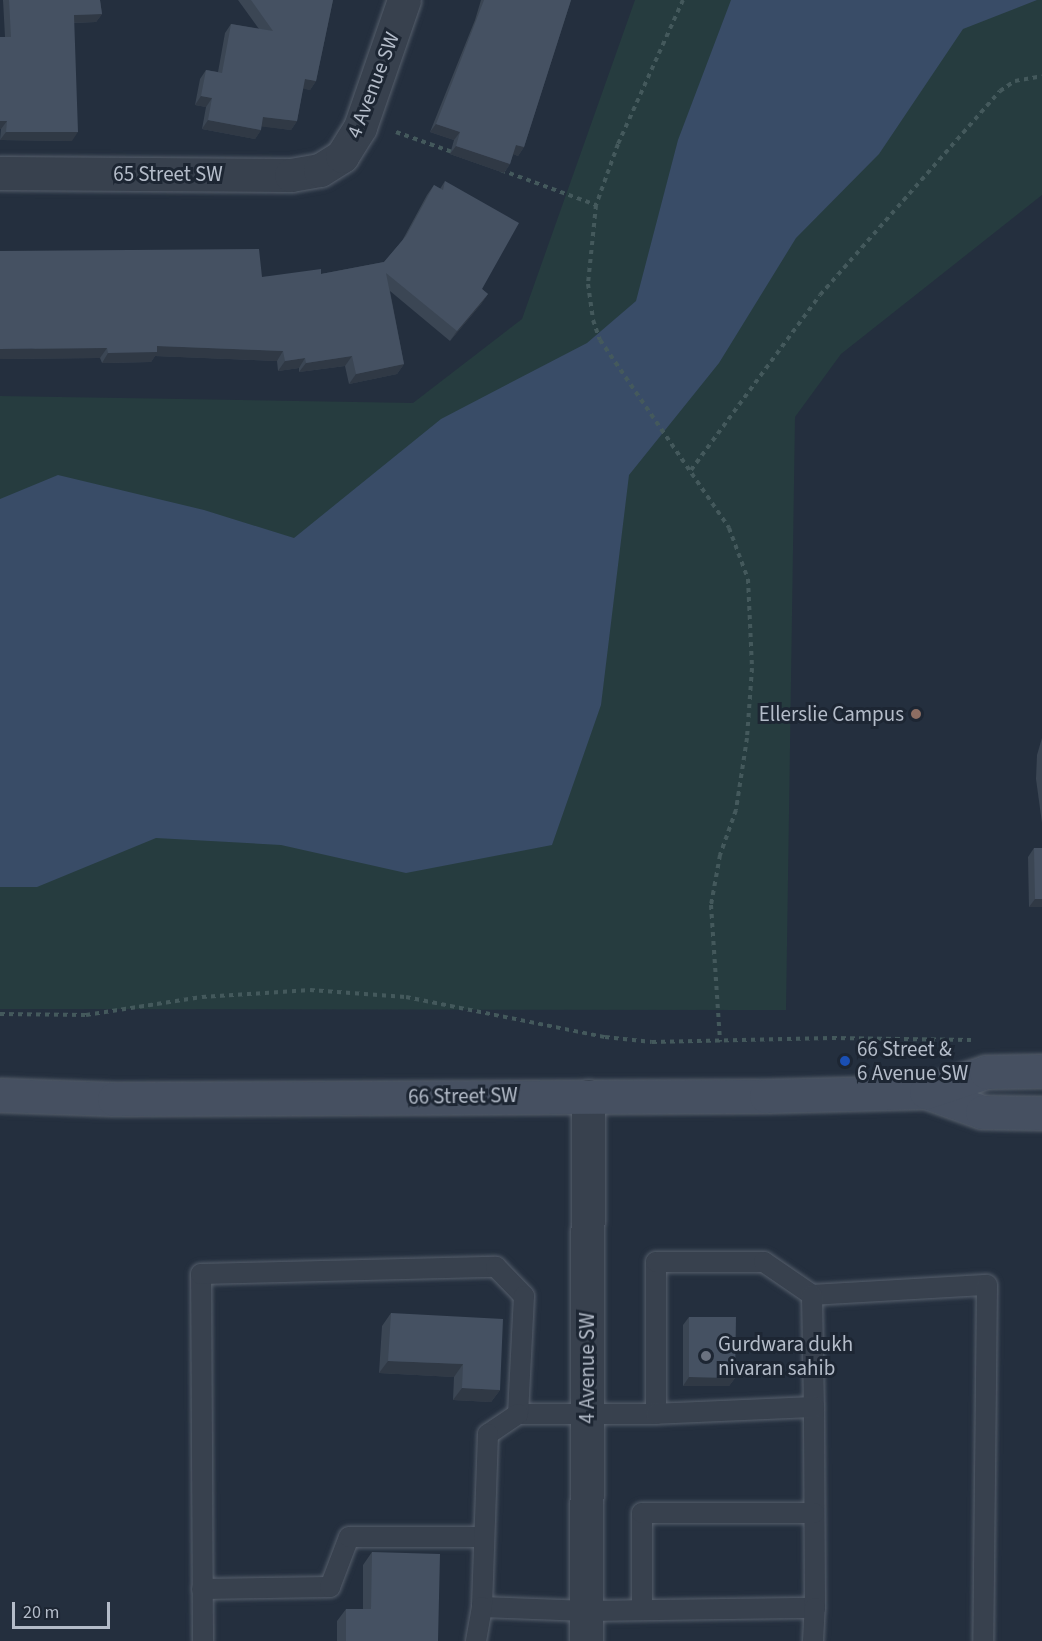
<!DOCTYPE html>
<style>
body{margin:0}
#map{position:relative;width:1042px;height:1641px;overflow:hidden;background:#242f3e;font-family:"Source Sans 3",sans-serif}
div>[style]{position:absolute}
.green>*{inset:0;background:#263c3f}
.water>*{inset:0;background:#394c67}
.path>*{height:4px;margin-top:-2px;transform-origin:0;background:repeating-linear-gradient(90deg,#44595c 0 4.5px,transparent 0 9px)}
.roads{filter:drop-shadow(0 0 2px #565f6c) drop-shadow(0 0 2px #565f6c)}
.service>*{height:20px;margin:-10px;padding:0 10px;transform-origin:10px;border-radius:10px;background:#38414e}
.minor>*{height:33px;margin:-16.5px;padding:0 16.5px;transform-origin:16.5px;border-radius:16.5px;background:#38414e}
.secondary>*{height:33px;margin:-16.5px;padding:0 16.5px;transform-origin:16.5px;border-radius:16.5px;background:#465061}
.wall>*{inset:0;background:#3b4654}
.shaded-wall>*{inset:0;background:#303945}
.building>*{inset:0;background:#455162}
.dots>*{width:16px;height:16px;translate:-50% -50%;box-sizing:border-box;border:3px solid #1d2633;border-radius:50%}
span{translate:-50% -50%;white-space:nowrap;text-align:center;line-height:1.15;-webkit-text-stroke:6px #1d2633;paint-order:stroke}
.street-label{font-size:21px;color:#b4bcc9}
.poi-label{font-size:21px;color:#b4bcc9}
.right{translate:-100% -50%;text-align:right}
.left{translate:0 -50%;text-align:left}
.scale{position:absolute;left:12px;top:1602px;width:98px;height:27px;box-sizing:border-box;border:3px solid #b4bcc9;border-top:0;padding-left:8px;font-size:18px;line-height:21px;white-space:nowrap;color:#b4bcc9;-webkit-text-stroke:4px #1d2633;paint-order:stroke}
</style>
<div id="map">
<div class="green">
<div style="clip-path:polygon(635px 0,1042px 0,1042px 195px,841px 354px,795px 417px,786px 1010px,0 1009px,0 396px,413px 403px,522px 319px)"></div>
</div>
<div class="water">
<div style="clip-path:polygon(731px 0,1037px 0,963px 29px,879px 154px,796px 238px,719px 363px,629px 475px,601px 705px,552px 845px,406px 873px,281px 845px,156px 838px,37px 887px,0 887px,0 499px,58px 475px,204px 510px,294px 538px,441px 419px,587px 343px,636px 301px,678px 140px)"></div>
</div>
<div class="path">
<div style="left:683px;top:0;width:158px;rotate:114.3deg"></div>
<div style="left:618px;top:144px;width:65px;rotate:109.8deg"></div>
<div style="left:596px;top:205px;width:79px;rotate:95.8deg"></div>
<div style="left:588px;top:284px;width:36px;rotate:82deg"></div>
<div style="left:593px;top:320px;width:21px;rotate:71deg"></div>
<div style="left:600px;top:340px;width:228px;rotate:55.5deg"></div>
<div style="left:729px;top:528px;width:54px;rotate:69.6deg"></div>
<div style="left:748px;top:579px;width:89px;rotate:87.4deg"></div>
<div style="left:752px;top:668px;width:70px;rotate:94.1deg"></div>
<div style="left:747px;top:738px;width:73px;rotate:98.7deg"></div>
<div style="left:736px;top:810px;width:48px;rotate:109.6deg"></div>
<div style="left:720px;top:855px;width:51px;rotate:100.2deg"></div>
<div style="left:711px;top:905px;width:137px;rotate:86.2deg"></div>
<div style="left:396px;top:132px;width:63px;rotate:19.6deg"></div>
<div style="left:501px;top:170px;width:101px;rotate:20.2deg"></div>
<div style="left:691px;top:470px;width:217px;rotate:-53.6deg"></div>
<div style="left:820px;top:295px;width:272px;rotate:-48.6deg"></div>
<div style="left:1000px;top:91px;width:18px;rotate:-34deg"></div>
<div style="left:1015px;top:81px;width:27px;rotate:-10deg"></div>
<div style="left:0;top:1014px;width:86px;rotate:0.7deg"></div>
<div style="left:86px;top:1015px;width:117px;rotate:-8.8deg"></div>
<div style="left:202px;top:997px;width:108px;rotate:-3.7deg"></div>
<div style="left:310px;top:990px;width:96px;rotate:4.2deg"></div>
<div style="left:406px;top:997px;width:203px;rotate:11.4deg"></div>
<div style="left:605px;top:1037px;width:47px;rotate:6.1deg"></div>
<div style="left:652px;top:1042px;width:180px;rotate:-1.3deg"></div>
<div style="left:832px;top:1038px;width:139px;rotate:0.8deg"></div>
</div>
<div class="roads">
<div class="service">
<div style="left:812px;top:1295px;width:175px;rotate:-3.3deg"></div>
<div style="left:987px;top:1285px;width:356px;rotate:90.6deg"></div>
<div style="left:518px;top:1414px;width:138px"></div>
<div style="left:656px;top:1414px;width:152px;rotate:-90deg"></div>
<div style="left:656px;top:1262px;width:108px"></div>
<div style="left:764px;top:1262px;width:58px;rotate:34.5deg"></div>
<div style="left:812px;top:1295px;width:112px;rotate:89deg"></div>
<div style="left:202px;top:1589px;width:128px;rotate:-0.9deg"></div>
<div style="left:330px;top:1587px;width:53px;rotate:-69.2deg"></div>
<div style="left:349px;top:1537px;width:133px"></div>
<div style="left:482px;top:1607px;width:105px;rotate:2.2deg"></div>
<div style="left:587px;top:1611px;width:228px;rotate:-0.8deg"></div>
<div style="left:815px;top:1608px;width:201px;rotate:-90.3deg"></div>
<div style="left:814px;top:1407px;width:158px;rotate:177.5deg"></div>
<div style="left:642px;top:1610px;width:97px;rotate:-90deg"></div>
<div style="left:642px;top:1513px;width:172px"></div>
<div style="left:203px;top:1641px;width:367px;rotate:-90.3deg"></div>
<div style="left:201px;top:1274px;width:295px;rotate:-1.4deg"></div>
<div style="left:496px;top:1267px;width:40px;rotate:46deg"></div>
<div style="left:524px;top:1296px;width:118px;rotate:92.9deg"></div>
<div style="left:518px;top:1414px;width:36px;rotate:146deg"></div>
<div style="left:488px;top:1434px;width:173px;rotate:92deg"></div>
<div style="left:482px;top:1607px;width:35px;rotate:100deg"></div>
<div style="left:813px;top:1641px;width:33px;rotate:-87deg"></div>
</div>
<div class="minor">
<div style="left:0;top:173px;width:291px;rotate:0.4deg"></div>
<div style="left:291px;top:175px;width:29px;rotate:-10deg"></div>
<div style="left:320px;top:170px;width:26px;rotate:-32deg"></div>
<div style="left:342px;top:156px;width:34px;rotate:-58deg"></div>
<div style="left:360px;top:127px;width:134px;rotate:-70.9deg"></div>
<div style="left:586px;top:1641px;width:545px;rotate:-89.79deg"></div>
</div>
<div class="secondary">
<div style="left:926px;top:1092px;width:59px;rotate:19.7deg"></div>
<div style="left:982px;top:1112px;width:60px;rotate:1deg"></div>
<div style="left:0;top:1095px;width:114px;rotate:2deg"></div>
<div style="left:114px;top:1099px;width:652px;rotate:-0.26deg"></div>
<div style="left:766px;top:1096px;width:160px;rotate:-1.4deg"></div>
<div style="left:926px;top:1092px;width:63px;rotate:-18.4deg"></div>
<div style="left:986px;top:1072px;width:56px;rotate:-1deg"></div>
</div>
</div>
<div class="wall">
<div style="clip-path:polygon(3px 0,100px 0,102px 14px,96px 22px,74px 23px,72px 141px,0 140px,1px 129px,0 129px,5px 37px)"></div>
<div style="clip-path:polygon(238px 0,333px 0,316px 81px,310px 90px,303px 88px,297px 121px,291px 130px,261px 126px,261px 130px,255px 139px,202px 129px,206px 107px,195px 105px,200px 79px,206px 70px,218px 72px,225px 33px,231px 24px,259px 29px)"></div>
<div style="clip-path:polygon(481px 0,571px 0,524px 147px,518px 156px,513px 154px,510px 164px,504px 173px,450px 154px,454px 140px,430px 132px,475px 20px)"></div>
<div style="clip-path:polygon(445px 181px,482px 289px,488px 294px,481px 304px,450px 341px,390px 291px,404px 364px,397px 374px,349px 384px,345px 366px,299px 372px,299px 368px,278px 371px,277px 361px,155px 356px,151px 362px,102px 363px,100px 358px,0 359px,262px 277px,321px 274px,384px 262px,402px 241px,427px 195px,434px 185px,440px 189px)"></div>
<div style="clip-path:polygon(1042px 738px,1042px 823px,1036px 779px,1037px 755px)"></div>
<div style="clip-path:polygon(1034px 848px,1042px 848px,1042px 907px,1029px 907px,1028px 857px)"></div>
<div style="clip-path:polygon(391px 1313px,500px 1390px,491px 1402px,453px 1400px,454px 1377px,379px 1373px,382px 1326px)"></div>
<div style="clip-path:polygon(689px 1317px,735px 1378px,729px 1386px,683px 1386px,683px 1325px)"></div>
<div style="clip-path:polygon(372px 1552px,438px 1641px,337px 1641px,337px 1621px,346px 1609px,363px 1609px,363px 1565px)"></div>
</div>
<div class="shaded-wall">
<div style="clip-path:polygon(102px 14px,96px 22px,68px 23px,74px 15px)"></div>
<div style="clip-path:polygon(305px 79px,316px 81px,310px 90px,299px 88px)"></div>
<div style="clip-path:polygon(201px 96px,212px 98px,206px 107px,195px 105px)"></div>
<div style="clip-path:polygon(263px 117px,297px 121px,291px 130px,257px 126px)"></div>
<div style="clip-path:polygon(208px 120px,261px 130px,255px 139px,202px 129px)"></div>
<div style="clip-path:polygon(0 121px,7px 121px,1px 129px,0 129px)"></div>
<div style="clip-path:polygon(436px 124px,460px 132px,454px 140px,430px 132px)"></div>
<div style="clip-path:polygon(6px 132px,78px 132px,72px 141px,0 140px)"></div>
<div style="clip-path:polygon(516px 145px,524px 147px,518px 156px,510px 153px)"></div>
<div style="clip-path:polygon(456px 146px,510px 164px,504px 173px,450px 154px)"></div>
<div style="clip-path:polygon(488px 294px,481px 304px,450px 341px,457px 331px)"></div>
<div style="clip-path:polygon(157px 346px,283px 351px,277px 361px,155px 356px,151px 362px,102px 363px,108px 353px)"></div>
<div style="clip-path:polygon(107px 348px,100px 358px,0 359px,0 349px)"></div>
<div style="clip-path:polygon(352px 356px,345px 366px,299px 372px,306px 363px)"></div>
<div style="clip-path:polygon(305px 358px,299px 368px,278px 371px,285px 361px)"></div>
<div style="clip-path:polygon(404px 364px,397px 374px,349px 384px,356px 374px)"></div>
<div style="clip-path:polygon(1035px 899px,1042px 899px,1042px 907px,1029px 907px)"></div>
<div style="clip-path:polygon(388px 1361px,463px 1364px,454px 1377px,379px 1373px)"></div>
<div style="clip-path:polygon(689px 1377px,735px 1378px,729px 1386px,683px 1386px)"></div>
<div style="clip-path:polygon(462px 1388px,500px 1390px,491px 1402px,453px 1400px)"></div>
</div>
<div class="building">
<div style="clip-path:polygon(9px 0,100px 0,102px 14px,74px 15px,78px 132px,6px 132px,7px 121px,0 121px,0 37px,11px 37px)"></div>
<div style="clip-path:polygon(251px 0,333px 0,316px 81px,305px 79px,297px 121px,263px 117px,261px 130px,208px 120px,212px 98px,201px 96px,206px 70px,222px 73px,231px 24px,273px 31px)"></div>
<div style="clip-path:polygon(484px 0,571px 0,524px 147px,516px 145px,510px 164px,456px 146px,460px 132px,436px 124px)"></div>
<div style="clip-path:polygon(445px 181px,519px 223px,482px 289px,488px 294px,457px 331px,386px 273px,404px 364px,356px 374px,352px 356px,306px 363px,305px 358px,285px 361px,283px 351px,157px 346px,157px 352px,108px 353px,107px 348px,0 349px,0 251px,259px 249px,262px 277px,321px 269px,321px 274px,384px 262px,406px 236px,434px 185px,443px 190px)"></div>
<div style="clip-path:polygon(1034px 848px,1042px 848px,1042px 899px,1035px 899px)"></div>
<div style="clip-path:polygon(391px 1313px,503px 1319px,500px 1390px,462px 1388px,463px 1364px,388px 1361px)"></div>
<div style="clip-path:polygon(689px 1317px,736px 1317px,735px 1378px,689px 1377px)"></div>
<div style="clip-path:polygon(372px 1552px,440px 1554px,438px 1641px,346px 1641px,346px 1609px,371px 1609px)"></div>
</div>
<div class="dots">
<div style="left:916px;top:714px;background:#8d6e63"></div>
<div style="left:845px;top:1061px;background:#1a4fb4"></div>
<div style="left:706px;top:1356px;background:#6b7280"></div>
</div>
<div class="street-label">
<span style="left:373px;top:85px;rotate:-69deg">4 Avenue SW</span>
<span style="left:168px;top:174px">65 Street SW</span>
<span style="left:463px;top:1096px;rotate:-1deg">66 Street SW</span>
<span style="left:587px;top:1368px;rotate:-90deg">4 Avenue SW</span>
</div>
<div class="poi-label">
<span class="right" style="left:904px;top:714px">Ellerslie Campus</span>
<span class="left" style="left:857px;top:1061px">66 Street &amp;<br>6 Avenue SW</span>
<span class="left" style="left:718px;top:1356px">Gurdwara dukh<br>nivaran sahib</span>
</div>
<div class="scale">20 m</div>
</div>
